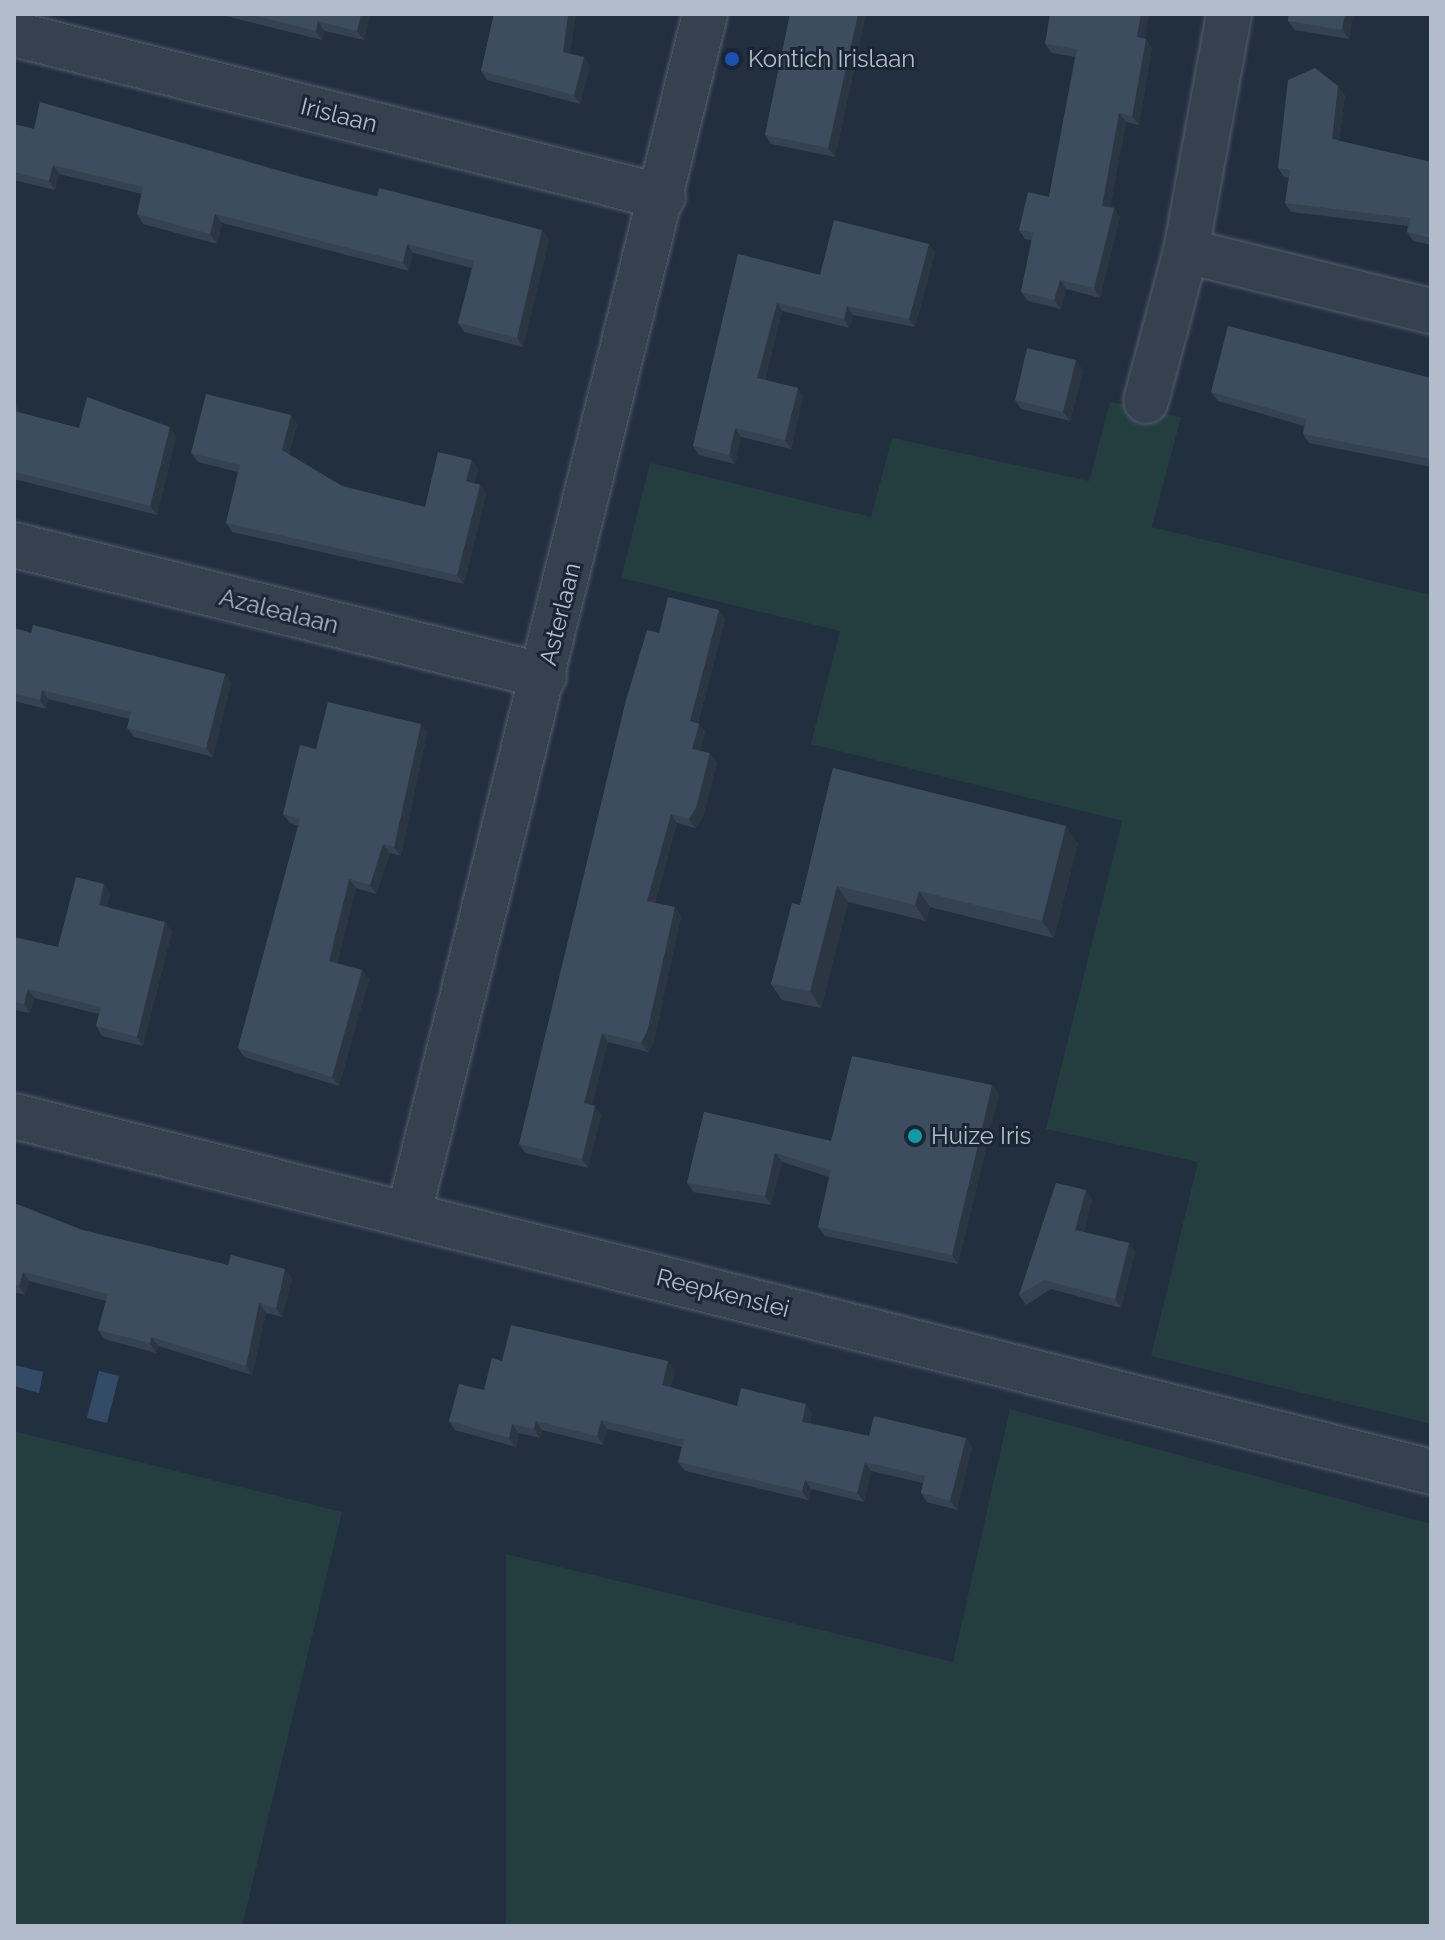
<!DOCTYPE html>
<style>
body{margin:0}
#map{position:relative;width:1445px;height:1940px;overflow:hidden;background:#222f3f;font-family:Raleway,sans-serif}
div>[style]{position:absolute}
.green>*{inset:0;background:#243e40}
.water>*{inset:0;background:#344b68}
.roads{filter:drop-shadow(0 0 2px #545f6d) drop-shadow(0 0 2px #545f6d)}
.minor>*{height:44px;margin:-22px;padding:0 22px;transform-origin:22px;border-radius:22px;background:#36414f}
.wall>*{inset:0;background:#344252}
.shaded-wall>*{inset:0;background:#2b3642}
.building>*{inset:0;background:#3d4d5f}
.dots>*{width:22px;height:22px;translate:-50% -50%;box-sizing:border-box;border:4px solid #1b2634;border-radius:50%}
span{translate:-50% -50%;white-space:nowrap;text-align:center;line-height:1.15;-webkit-text-stroke:6px #1b2634;paint-order:stroke}
.poi-label{font-size:24px;color:#b2bcca}
.left{translate:0 -50%;text-align:left}
.street-label{font-size:24px;color:#b2bcca}
.frame{position:absolute;inset:0;border:16px solid #b2bcca;pointer-events:none}
</style>
<div id="map">
<div class="green">
<div style="clip-path:polygon(1110px 402px,1181px 417px,1152px 527px,1431px 595px,1431px 1424px,1151px 1356px,1198px 1162px,1046px 1129px,1122px 821px,811px 744px,840px 631px,621px 578px,650px 463px,871px 517px,892px 438px,1089px 481px)"></div>
<div style="clip-path:polygon(1010px 1409px,1431px 1524px,1431px 1926px,506px 1926px,506px 1554px,953px 1662px)"></div>
<div style="clip-path:polygon(14px 1431px,342px 1512px,242px 1926px,14px 1926px)"></div>
</div>
<div class="water">
<div style="clip-path:polygon(14px 1365px,43px 1372px,39px 1393px,14px 1386px)"></div>
<div style="clip-path:polygon(99px 1371px,119px 1376px,107px 1423px,87px 1418px)"></div>
</div>
<div class="roads">
<div class="minor">
<div style="left:14px;top:34px;width:669px;rotate:14.1deg"></div>
<div style="left:1186px;top:251px;width:252px;rotate:13.8deg"></div>
<div style="left:1146px;top:401px;width:155px;rotate:-75.1deg"></div>
<div style="left:1186px;top:251px;width:241px;rotate:-79.7deg"></div>
<div style="left:14px;top:545px;width:546px;rotate:13.88deg"></div>
<div style="left:14px;top:1116px;width:1461px;rotate:14.1deg"></div>
<div style="left:409px;top:1213px;width:1235px;rotate:-76.13deg"></div>
</div>
</div>
<div class="wall">
<div style="clip-path:polygon(217px 14px,370px 14px,364px 40px,324px 31px,322px 40px)"></div>
<div style="clip-path:polygon(494px 14px,576px 14px,570px 54px,590px 66px,580px 104px,487px 80px,481px 71px)"></div>
<div style="clip-path:polygon(790px 14px,866px 14px,835px 157px,771px 144px,765px 135px)"></div>
<div style="clip-path:polygon(1289px 14px,1353px 14px,1349px 39px,1295px 30px,1288px 21px)"></div>
<div style="clip-path:polygon(1145px 38px,1152px 48px,1139px 125px,1126px 122px,1110px 207px,1114px 208px,1120px 217px,1100px 298px,1066px 289px,1061px 309px,1028px 301px,1021px 292px,1032px 240px,1025px 239px,1019px 230px,1049px 197px,1075px 57px,1052px 53px,1045px 44px)"></div>
<div style="clip-path:polygon(1345px 95px,1339px 141px,1431px 162px,1431px 245px,1413px 241px,1407px 232px,1408px 226px,1291px 212px,1285px 203px,1289px 178px,1284px 177px,1278px 168px)"></div>
<div style="clip-path:polygon(14px 124px,34px 129px,305px 178px,549px 239px,523px 347px,464px 332px,458px 323px,472px 268px,413px 253px,409px 271px,222px 223px,217px 244px,143px 224px,137px 214px,142px 194px,59px 174px,55px 190px,14px 180px)"></div>
<div style="clip-path:polygon(935px 252px,915px 327px,853px 315px,849px 328px,782px 311px,765px 380px,798px 388px,803px 396px,791px 449px,741px 437px,735px 464px,699px 455px,693px 446px,738px 254px,820px 275px)"></div>
<div style="clip-path:polygon(1083px 370px,1070px 421px,1021px 409px,1015px 400px)"></div>
<div style="clip-path:polygon(1431px 378px,1431px 467px,1309px 443px,1303px 434px,1304px 426px,1218px 401px,1211px 392px)"></div>
<div style="clip-path:polygon(14px 403px,20px 413px,79px 428px,176px 436px,157px 515px,14px 479px)"></div>
<div style="clip-path:polygon(291px 415px,297px 424px,289px 455px,342px 486px,425px 507px,478px 469px,474px 483px,480px 485px,486px 494px,464px 584px,232px 532px,226px 523px,238px 472px,198px 462px,191px 453px)"></div>
<div style="clip-path:polygon(725px 619px,698px 723px,705px 732px,700px 751px,717px 762px,703px 817px,695px 828px,677px 823px,655px 903px,681px 916px,654px 1041px,648px 1052px,608px 1042px,592px 1105px,601px 1115px,588px 1168px,525px 1153px,519px 1144px,659px 633px)"></div>
<div style="clip-path:polygon(14px 628px,31px 633px,225px 674px,231px 683px,213px 757px,134px 737px,127px 728px,129px 719px,48px 699px,46px 709px,14px 701px)"></div>
<div style="clip-path:polygon(421px 724px,427px 733px,401px 856px,390px 853px,376px 894px,356px 888px,337px 963px,369px 979px,339px 1086px,244px 1057px,238px 1048px,298px 826px,290px 823px,283px 814px,316px 749px)"></div>
<div style="clip-path:polygon(833px 768px,1078px 843px,1054px 938px,930px 907px,926px 921px,848px 902px,821px 1008px,782px 1000px,771px 984px,800px 905px)"></div>
<div style="clip-path:polygon(104px 884px,110px 894px,107px 907px,172px 931px,143px 1046px,102px 1036px,96px 1026px,99px 1014px,34px 998px,30px 1013px,14px 1010px,14px 937px,58px 947px)"></div>
<div style="clip-path:polygon(992px 1085px,999px 1094px,958px 1264px,825px 1236px,818px 1227px,829px 1177px,782px 1162px,771px 1205px,693px 1192px,687px 1183px,704px 1112px,831px 1141px)"></div>
<div style="clip-path:polygon(1092px 1199px,1084px 1232px,1129px 1243px,1135px 1252px,1121px 1308px,1051px 1289px,1026px 1305px,1019px 1295px)"></div>
<div style="clip-path:polygon(14px 1203px,82px 1230px,228px 1265px,292px 1278px,282px 1317px,266px 1313px,252px 1375px,158px 1346px,156px 1353px,104px 1339px,98px 1330px,106px 1301px,29px 1281px,25px 1295px,14px 1292px)"></div>
<div style="clip-path:polygon(502px 1361px,675px 1370px,670px 1387px,737px 1406px,812px 1413px,810px 1423px,869px 1436px,966px 1438px,972px 1447px,957px 1510px,927px 1502px,921px 1493px,923px 1483px,871px 1471px,864px 1502px,811px 1489px,808px 1500px,685px 1471px,678px 1462px,682px 1447px,607px 1429px,603px 1445px,542px 1430px,540px 1438px,519px 1433px,516px 1447px,455px 1430px,449px 1421px,484px 1390px)"></div>
</div>
<div class="shaded-wall">
<div style="clip-path:polygon(361px 14px,370px 14px,364px 40px,357px 31px)"></div>
<div style="clip-path:polygon(568px 14px,576px 14px,569px 61px,563px 52px)"></div>
<div style="clip-path:polygon(858px 14px,866px 14px,835px 157px,828px 148px)"></div>
<div style="clip-path:polygon(1141px 14px,1149px 14px,1144px 46px,1137px 37px)"></div>
<div style="clip-path:polygon(1345px 14px,1353px 14px,1349px 39px,1342px 30px)"></div>
<div style="clip-path:polygon(318px 21px,324px 31px,322px 40px,316px 31px)"></div>
<div style="clip-path:polygon(1146px 39px,1152px 48px,1139px 125px,1132px 116px)"></div>
<div style="clip-path:polygon(584px 57px,590px 66px,580px 104px,574px 95px)"></div>
<div style="clip-path:polygon(1338px 86px,1345px 95px,1338px 148px,1332px 139px)"></div>
<div style="clip-path:polygon(1119px 113px,1126px 122px,1109px 215px,1102px 206px)"></div>
<div style="clip-path:polygon(53px 165px,59px 174px,55px 190px,49px 181px)"></div>
<div style="clip-path:polygon(1114px 208px,1120px 217px,1100px 298px,1094px 288px)"></div>
<div style="clip-path:polygon(215px 214px,222px 223px,217px 244px,210px 234px)"></div>
<div style="clip-path:polygon(542px 230px,549px 239px,523px 347px,517px 338px)"></div>
<div style="clip-path:polygon(407px 244px,413px 253px,409px 271px,403px 262px)"></div>
<div style="clip-path:polygon(929px 244px,935px 252px,915px 327px,909px 319px)"></div>
<div style="clip-path:polygon(1060px 280px,1066px 289px,1061px 309px,1054px 300px)"></div>
<div style="clip-path:polygon(777px 303px,782px 311px,763px 387px,757px 378px)"></div>
<div style="clip-path:polygon(847px 306px,853px 315px,849px 328px,844px 319px)"></div>
<div style="clip-path:polygon(1076px 360px,1083px 370px,1070px 421px,1063px 412px)"></div>
<div style="clip-path:polygon(798px 388px,803px 396px,791px 449px,785px 440px)"></div>
<div style="clip-path:polygon(14px 403px,20px 411px,18px 420px,14px 414px)"></div>
<div style="clip-path:polygon(291px 415px,297px 424px,288px 459px,282px 450px)"></div>
<div style="clip-path:polygon(170px 427px,176px 436px,157px 515px,150px 506px)"></div>
<div style="clip-path:polygon(735px 428px,741px 437px,735px 464px,729px 455px)"></div>
<div style="clip-path:polygon(472px 460px,478px 469px,473px 490px,466px 481px)"></div>
<div style="clip-path:polygon(480px 485px,486px 494px,464px 584px,457px 575px)"></div>
<div style="clip-path:polygon(719px 610px,725px 619px,696px 730px,690px 721px)"></div>
<div style="clip-path:polygon(225px 674px,231px 683px,213px 757px,206px 748px)"></div>
<div style="clip-path:polygon(42px 690px,48px 699px,46px 709px,40px 700px)"></div>
<div style="clip-path:polygon(421px 724px,427px 733px,401px 856px,394px 847px)"></div>
<div style="clip-path:polygon(699px 724px,705px 732px,698px 758px,692px 749px)"></div>
<div style="clip-path:polygon(710px 753px,717px 762px,703px 817px,695px 828px,689px 819px)"></div>
<div style="clip-path:polygon(671px 814px,677px 823px,653px 910px,647px 901px)"></div>
<div style="clip-path:polygon(1066px 826px,1078px 843px,1054px 938px,1042px 921px)"></div>
<div style="clip-path:polygon(383px 844px,390px 853px,376px 894px,370px 885px)"></div>
<div style="clip-path:polygon(349px 879px,356px 888px,336px 970px,329px 961px)"></div>
<div style="clip-path:polygon(104px 884px,110px 894px,106px 914px,99px 905px)"></div>
<div style="clip-path:polygon(837px 886px,848px 902px,821px 1008px,810px 991px)"></div>
<div style="clip-path:polygon(919px 891px,930px 907px,926px 921px,915px 905px)"></div>
<div style="clip-path:polygon(675px 907px,681px 916px,654px 1041px,648px 1052px,641px 1043px)"></div>
<div style="clip-path:polygon(165px 922px,172px 931px,143px 1046px,137px 1037px)"></div>
<div style="clip-path:polygon(362px 970px,369px 979px,339px 1086px,332px 1077px)"></div>
<div style="clip-path:polygon(28px 989px,34px 998px,30px 1013px,24px 1004px)"></div>
<div style="clip-path:polygon(602px 1033px,608px 1042px,590px 1112px,584px 1103px)"></div>
<div style="clip-path:polygon(992px 1085px,999px 1094px,958px 1264px,952px 1255px)"></div>
<div style="clip-path:polygon(595px 1106px,601px 1115px,588px 1168px,582px 1159px)"></div>
<div style="clip-path:polygon(775px 1153px,782px 1162px,771px 1205px,765px 1196px)"></div>
<div style="clip-path:polygon(1086px 1190px,1092px 1199px,1082px 1239px,1075px 1230px)"></div>
<div style="clip-path:polygon(1129px 1243px,1135px 1252px,1121px 1308px,1115px 1299px)"></div>
<div style="clip-path:polygon(285px 1269px,292px 1278px,282px 1317px,276px 1308px)"></div>
<div style="clip-path:polygon(23px 1272px,29px 1281px,25px 1295px,19px 1286px)"></div>
<div style="clip-path:polygon(259px 1303px,266px 1313px,252px 1375px,246px 1366px)"></div>
<div style="clip-path:polygon(151px 1337px,158px 1346px,156px 1353px,150px 1343px)"></div>
<div style="clip-path:polygon(668px 1361px,675px 1370px,669px 1394px,662px 1385px)"></div>
<div style="clip-path:polygon(806px 1404px,812px 1413px,808px 1431px,802px 1422px)"></div>
<div style="clip-path:polygon(601px 1420px,607px 1429px,603px 1445px,597px 1436px)"></div>
<div style="clip-path:polygon(536px 1421px,542px 1430px,540px 1438px,534px 1429px)"></div>
<div style="clip-path:polygon(512px 1424px,519px 1433px,516px 1447px,509px 1438px)"></div>
<div style="clip-path:polygon(966px 1438px,972px 1447px,957px 1510px,950px 1501px)"></div>
<div style="clip-path:polygon(865px 1462px,871px 1471px,864px 1502px,857px 1493px)"></div>
<div style="clip-path:polygon(805px 1480px,811px 1489px,808px 1500px,802px 1491px)"></div>
</div>
<div class="building">
<div style="clip-path:polygon(248px 14px,361px 14px,357px 31px,318px 21px,316px 31px)"></div>
<div style="clip-path:polygon(494px 14px,568px 14px,563px 52px,584px 57px,574px 95px,481px 71px)"></div>
<div style="clip-path:polygon(790px 14px,858px 14px,828px 148px,765px 135px)"></div>
<div style="clip-path:polygon(1050px 14px,1141px 14px,1137px 37px,1146px 39px,1132px 116px,1119px 113px,1102px 206px,1114px 208px,1094px 288px,1060px 280px,1054px 300px,1021px 292px,1033px 233px,1019px 230px,1028px 192px,1049px 197px,1077px 49px,1045px 44px)"></div>
<div style="clip-path:polygon(1289px 14px,1345px 14px,1342px 30px,1288px 21px)"></div>
<div style="clip-path:polygon(1315px 68px,1338px 86px,1332px 139px,1431px 162px,1431px 238px,1407px 232px,1410px 218px,1285px 203px,1290px 170px,1278px 168px,1288px 80px)"></div>
<div style="clip-path:polygon(40px 102px,305px 178px,377px 197px,379px 188px,542px 230px,517px 338px,458px 323px,474px 261px,407px 244px,403px 262px,215px 214px,210px 234px,137px 214px,143px 187px,53px 165px,49px 181px,14px 172px,14px 124px,34px 129px)"></div>
<div style="clip-path:polygon(834px 220px,929px 244px,909px 319px,847px 306px,844px 319px,777px 303px,757px 378px,798px 388px,785px 440px,735px 428px,729px 455px,693px 446px,738px 254px,820px 275px)"></div>
<div style="clip-path:polygon(1228px 326px,1431px 378px,1431px 459px,1303px 434px,1306px 419px,1211px 392px)"></div>
<div style="clip-path:polygon(1027px 348px,1076px 360px,1063px 412px,1015px 400px)"></div>
<div style="clip-path:polygon(206px 394px,291px 415px,282px 450px,342px 486px,425px 507px,438px 452px,472px 460px,466px 481px,480px 485px,457px 575px,226px 523px,240px 465px,191px 453px)"></div>
<div style="clip-path:polygon(87px 397px,170px 427px,150px 506px,14px 472px,14px 411px,79px 428px)"></div>
<div style="clip-path:polygon(668px 597px,719px 610px,690px 721px,699px 724px,692px 749px,710px 753px,696px 808px,689px 819px,671px 814px,647px 901px,675px 907px,647px 1032px,641px 1043px,602px 1033px,584px 1103px,595px 1106px,582px 1159px,519px 1144px,626px 700px,647px 630px,659px 633px)"></div>
<div style="clip-path:polygon(33px 625px,225px 674px,206px 748px,127px 728px,131px 712px,42px 690px,40px 700px,14px 693px,14px 628px,31px 633px)"></div>
<div style="clip-path:polygon(328px 702px,421px 724px,394px 847px,383px 844px,370px 885px,349px 879px,329px 961px,362px 970px,332px 1077px,238px 1048px,300px 819px,283px 814px,300px 745px,316px 749px)"></div>
<div style="clip-path:polygon(833px 768px,1066px 826px,1042px 921px,919px 891px,915px 905px,837px 886px,810px 991px,771px 984px,792px 903px,800px 905px)"></div>
<div style="clip-path:polygon(76px 877px,104px 884px,99px 905px,165px 922px,137px 1037px,96px 1026px,101px 1007px,28px 989px,24px 1004px,14px 1002px,14px 937px,58px 947px)"></div>
<div style="clip-path:polygon(852px 1056px,992px 1085px,952px 1255px,818px 1227px,831px 1170px,775px 1153px,765px 1196px,687px 1183px,704px 1112px,831px 1141px)"></div>
<div style="clip-path:polygon(1056px 1183px,1086px 1190px,1075px 1230px,1129px 1243px,1115px 1299px,1044px 1280px,1019px 1295px)"></div>
<div style="clip-path:polygon(14px 1203px,82px 1230px,228px 1265px,231px 1255px,285px 1269px,276px 1308px,259px 1303px,246px 1366px,151px 1337px,150px 1343px,98px 1330px,108px 1294px,23px 1272px,19px 1286px,14px 1284px)"></div>
<div style="clip-path:polygon(511px 1325px,668px 1361px,662px 1385px,737px 1406px,741px 1388px,806px 1404px,802px 1422px,869px 1436px,874px 1416px,966px 1438px,950px 1501px,921px 1493px,925px 1476px,865px 1462px,857px 1493px,805px 1480px,802px 1491px,678px 1462px,684px 1440px,601px 1420px,597px 1436px,536px 1421px,534px 1429px,512px 1424px,509px 1438px,449px 1421px,459px 1384px,484px 1390px,492px 1358px,502px 1361px)"></div>
</div>
<div class="dots">
<div style="left:732px;top:59px;background:#1a4fb4"></div>
<div style="left:915px;top:1136px;background:#0f9aa8"></div>
</div>
<div class="poi-label">
<span class="left" style="left:748px;top:59px">Kontich Irislaan</span>
<span class="left" style="left:931px;top:1136px">Huize Iris</span>
</div>
<div class="street-label">
<span style="left:339px;top:115px;rotate:14deg">Irislaan</span>
<span style="left:279px;top:611px;rotate:14deg">Azalealaan</span>
<span style="left:560px;top:614px;rotate:-76deg">Asterlaan</span>
<span style="left:723px;top:1293px;rotate:14deg">Reepkenslei</span>
</div>
<div class="frame"></div>
</div>
